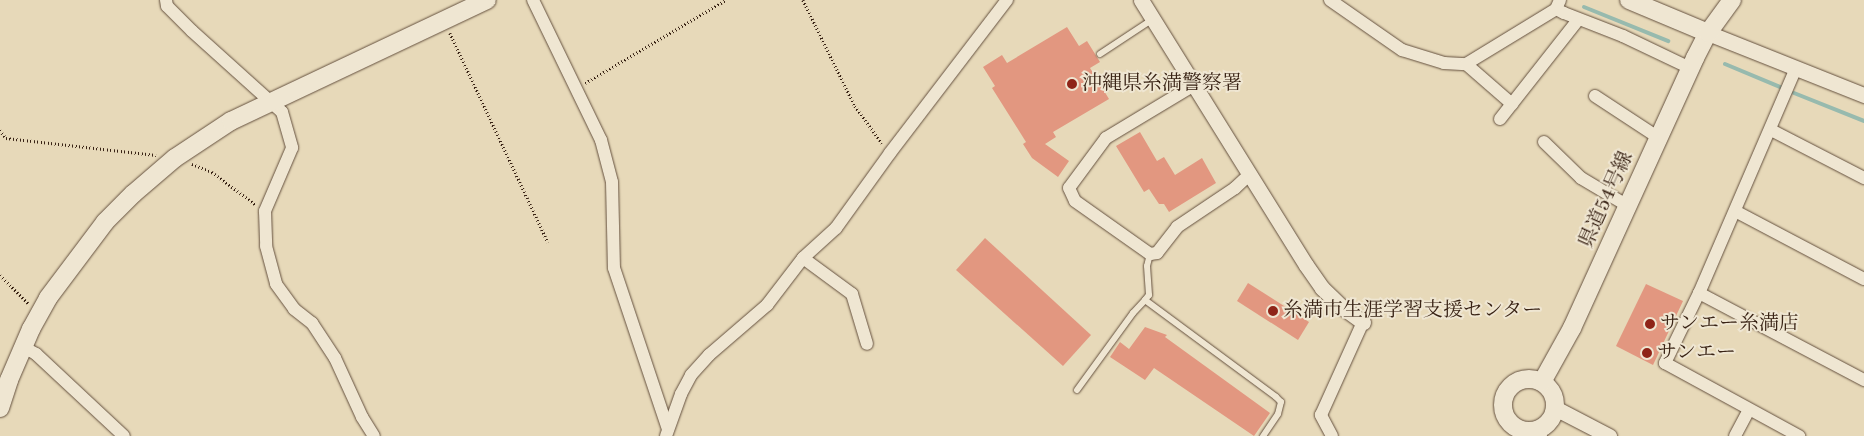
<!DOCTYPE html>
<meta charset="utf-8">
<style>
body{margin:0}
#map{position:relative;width:1864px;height:436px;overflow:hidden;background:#e7d9b9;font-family:"Old Standard TT","Noto Serif JP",serif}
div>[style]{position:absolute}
.stream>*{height:4px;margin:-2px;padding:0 2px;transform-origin:2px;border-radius:2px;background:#97baae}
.building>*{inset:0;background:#e29780}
.path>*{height:2.5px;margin-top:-1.25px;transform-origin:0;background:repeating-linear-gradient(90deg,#392315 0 1px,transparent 0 3.5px)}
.roads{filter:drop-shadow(0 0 1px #64503e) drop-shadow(0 0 1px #64503e)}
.service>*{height:6px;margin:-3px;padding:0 3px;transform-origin:3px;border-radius:3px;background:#efe6d2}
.minor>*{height:12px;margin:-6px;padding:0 6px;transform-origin:6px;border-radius:6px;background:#efe6d2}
.tertiary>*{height:15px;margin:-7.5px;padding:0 7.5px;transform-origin:7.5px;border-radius:7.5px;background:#efe6d2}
.secondary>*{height:18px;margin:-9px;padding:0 9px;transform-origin:9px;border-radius:9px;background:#efe6d2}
.secondary>.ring{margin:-9px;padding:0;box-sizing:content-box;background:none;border:18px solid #efe6d2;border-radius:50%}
.dots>*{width:14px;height:14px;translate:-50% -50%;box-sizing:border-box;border:2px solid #efe6d2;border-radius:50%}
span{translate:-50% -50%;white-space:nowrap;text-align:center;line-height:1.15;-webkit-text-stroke:4px #efe6d2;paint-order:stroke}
.poi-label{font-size:20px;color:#392315}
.left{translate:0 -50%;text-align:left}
.street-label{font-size:20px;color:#392315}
</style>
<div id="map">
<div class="stream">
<div style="left:1584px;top:7px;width:91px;rotate:22deg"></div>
<div style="left:1725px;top:64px;width:60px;rotate:22.7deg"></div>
<div style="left:1794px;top:93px;width:75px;rotate:21.8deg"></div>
</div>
<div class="building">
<div style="clip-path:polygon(1067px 27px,1079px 46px,1087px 41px,1100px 62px,1090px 68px,1109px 99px,1053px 132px,1056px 137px,1045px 144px,1069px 161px,1058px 177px,1032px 158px,1023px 144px,1026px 142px,992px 88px,995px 86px,983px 67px,1002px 55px,1007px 63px)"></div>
<div style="clip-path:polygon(1140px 132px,1157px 161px,1164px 157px,1175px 175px,1202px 158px,1216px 183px,1169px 212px,1164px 204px,1159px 204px,1149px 189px,1144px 192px,1116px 146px)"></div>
<div style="clip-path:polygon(985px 238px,1091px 335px,1063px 366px,956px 270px)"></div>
<div style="clip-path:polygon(1248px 283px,1309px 322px,1298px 340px,1237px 301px)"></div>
<div style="clip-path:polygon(1646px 284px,1683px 301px,1653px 365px,1616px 346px)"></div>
<div style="clip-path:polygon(1145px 327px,1167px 335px,1165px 337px,1270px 413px,1254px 436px,1154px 368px,1145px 380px,1110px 357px,1120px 342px,1129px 349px)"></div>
</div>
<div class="path">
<div style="left:803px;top:0;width:118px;rotate:63.9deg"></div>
<div style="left:855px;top:106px;width:46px;rotate:53.9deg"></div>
<div style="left:450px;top:33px;width:231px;rotate:64.9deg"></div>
<div style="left:585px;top:83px;width:164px;rotate:-30.5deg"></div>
<div style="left:0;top:130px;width:10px;rotate:53deg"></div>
<div style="left:6px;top:138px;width:151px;rotate:6.5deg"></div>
<div style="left:192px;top:164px;width:22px;rotate:22deg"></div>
<div style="left:212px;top:172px;width:54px;rotate:36.7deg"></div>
<div style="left:0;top:275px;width:40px;rotate:45deg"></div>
</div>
<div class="roads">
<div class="service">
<div style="left:1100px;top:54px;width:64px;rotate:-33.4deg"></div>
<div style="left:1150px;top:254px;width:12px;rotate:104deg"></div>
<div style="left:1147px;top:266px;width:29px;rotate:86deg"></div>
<div style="left:1149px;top:295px;width:6px;rotate:129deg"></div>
<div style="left:1145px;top:300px;width:163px;rotate:36.5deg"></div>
<div style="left:1276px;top:397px;width:7px;rotate:45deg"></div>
<div style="left:1281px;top:402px;width:12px;rotate:104deg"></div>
<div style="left:1278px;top:414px;width:27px;rotate:124deg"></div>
<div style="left:1077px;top:390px;width:95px;rotate:-54deg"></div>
<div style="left:1133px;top:313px;width:18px;rotate:-47deg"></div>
</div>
<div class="minor">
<div style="left:166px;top:0;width:6px;rotate:81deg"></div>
<div style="left:167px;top:6px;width:35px;rotate:45deg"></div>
<div style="left:192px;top:31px;width:121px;rotate:42deg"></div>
<div style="left:282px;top:112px;width:37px;rotate:74deg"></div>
<div style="left:292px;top:148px;width:69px;rotate:113.2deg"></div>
<div style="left:265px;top:211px;width:35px;rotate:88deg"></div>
<div style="left:266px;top:246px;width:39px;rotate:75deg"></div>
<div style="left:276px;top:284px;width:31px;rotate:54deg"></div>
<div style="left:294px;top:309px;width:23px;rotate:38deg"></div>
<div style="left:312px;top:323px;width:42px;rotate:56.7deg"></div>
<div style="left:335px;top:358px;width:65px;rotate:65.4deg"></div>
<div style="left:362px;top:417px;width:22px;rotate:58deg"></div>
<div style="left:533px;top:0;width:156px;rotate:64.1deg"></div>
<div style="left:601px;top:140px;width:43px;rotate:75.3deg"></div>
<div style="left:612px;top:182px;width:86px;rotate:88.7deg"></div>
<div style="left:614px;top:268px;width:170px;rotate:71.5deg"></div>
<div style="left:1330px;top:0;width:88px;rotate:34.8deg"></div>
<div style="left:1402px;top:50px;width:44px;rotate:17.2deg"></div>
<div style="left:1444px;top:63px;width:22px;rotate:3deg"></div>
<div style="left:1466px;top:64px;width:105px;rotate:-31.4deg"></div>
<div style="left:1560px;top:0;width:10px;rotate:114deg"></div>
<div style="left:1556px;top:9px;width:9px;rotate:27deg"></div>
<div style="left:1564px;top:13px;width:63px;rotate:21.3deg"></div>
<div style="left:1623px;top:36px;width:74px;rotate:25.5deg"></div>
<div style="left:1466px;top:64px;width:61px;rotate:41deg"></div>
<div style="left:1796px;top:68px;width:245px;rotate:113.3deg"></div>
<div style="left:1699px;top:293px;width:78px;rotate:115.9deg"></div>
<div style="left:1665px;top:363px;width:153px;rotate:28.6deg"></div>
<div style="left:1194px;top:85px;width:103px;rotate:148.9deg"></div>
<div style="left:1106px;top:138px;width:62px;rotate:126.5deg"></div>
<div style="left:1069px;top:188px;width:14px;rotate:65deg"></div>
<div style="left:1075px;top:201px;width:92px;rotate:35.2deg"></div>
<div style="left:1150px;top:254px;width:7px;rotate:-8deg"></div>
<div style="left:1157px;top:253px;width:33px;rotate:-52deg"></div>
<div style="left:1177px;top:227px;width:70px;rotate:-33.9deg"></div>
<div style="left:1235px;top:188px;width:21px;rotate:-43deg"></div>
<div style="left:1595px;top:96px;width:77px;rotate:33.3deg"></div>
<div style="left:1500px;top:119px;width:126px;rotate:-51.8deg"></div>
<div style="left:1771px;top:130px;width:105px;rotate:27.3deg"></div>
<div style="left:1544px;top:142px;width:52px;rotate:44.2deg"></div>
<div style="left:1581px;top:178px;width:55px;rotate:30.8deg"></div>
<div style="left:1735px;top:211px;width:146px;rotate:27.8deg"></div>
<div style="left:803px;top:258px;width:61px;rotate:36.3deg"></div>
<div style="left:852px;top:294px;width:52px;rotate:73.3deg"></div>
<div style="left:1699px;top:293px;width:187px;rotate:27.8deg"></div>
<div style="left:23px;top:347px;width:15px;rotate:28deg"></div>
<div style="left:36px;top:354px;width:120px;rotate:43deg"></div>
<div style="left:1540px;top:428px;width:8px;rotate:83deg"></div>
<div style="left:666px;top:436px;width:45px;rotate:-70.3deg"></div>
<div style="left:681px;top:394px;width:21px;rotate:-62deg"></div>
<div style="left:691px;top:375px;width:27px;rotate:-48deg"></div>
<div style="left:709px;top:355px;width:77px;rotate:-40.8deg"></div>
<div style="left:767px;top:305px;width:59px;rotate:-52.5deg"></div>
<div style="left:803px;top:258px;width:45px;rotate:-42.3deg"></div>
<div style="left:836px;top:228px;width:92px;rotate:-54.2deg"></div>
<div style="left:890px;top:153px;width:193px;rotate:-52.6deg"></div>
<div style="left:1332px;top:436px;width:24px;rotate:-118deg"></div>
<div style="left:1321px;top:415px;width:102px;rotate:-65.7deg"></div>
<div style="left:1735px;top:436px;width:30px;rotate:-62deg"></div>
</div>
<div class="tertiary">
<div style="left:1141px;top:0;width:312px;rotate:58.1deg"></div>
<div style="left:1306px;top:265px;width:28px;rotate:55deg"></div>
<div style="left:1322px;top:288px;width:28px;rotate:44deg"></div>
<div style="left:1342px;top:307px;width:26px;rotate:36deg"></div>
<div style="left:1708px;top:33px;width:168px;rotate:21.7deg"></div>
<div style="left:1555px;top:408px;width:61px;rotate:27.4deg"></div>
</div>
<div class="secondary">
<div style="left:1629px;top:0;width:86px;rotate:22.7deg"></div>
<div class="ring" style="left:1503px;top:379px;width:34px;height:34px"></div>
<div style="left:1542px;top:382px;width:62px;rotate:-60.9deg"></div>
<div style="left:1572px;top:328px;width:297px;rotate:-65.5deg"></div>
<div style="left:1695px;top:58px;width:28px;rotate:-63deg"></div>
<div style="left:1708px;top:33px;width:41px;rotate:-54deg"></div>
<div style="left:0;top:408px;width:29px;rotate:-72deg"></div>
<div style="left:9px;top:380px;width:56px;rotate:-66.7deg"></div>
<div style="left:31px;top:329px;width:35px;rotate:-61deg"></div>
<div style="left:48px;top:298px;width:95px;rotate:-53.1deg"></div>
<div style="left:105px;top:222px;width:40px;rotate:-45deg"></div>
<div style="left:133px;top:194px;width:55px;rotate:-40.6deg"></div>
<div style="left:175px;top:158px;width:67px;rotate:-33.5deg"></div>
<div style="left:231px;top:121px;width:283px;rotate:-25.3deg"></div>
</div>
</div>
<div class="dots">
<div style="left:1072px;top:84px;background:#8f2418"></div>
<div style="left:1273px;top:311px;background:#8f2418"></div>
<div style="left:1650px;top:324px;background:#8f2418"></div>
<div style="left:1647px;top:353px;background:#8f2418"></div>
</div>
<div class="poi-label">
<span class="left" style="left:1082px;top:84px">沖縄県糸満警察署</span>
<span class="left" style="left:1283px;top:311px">糸満市生涯学習支援センター</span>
<span class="left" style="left:1660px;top:324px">サンエー糸満店</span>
<span class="left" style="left:1657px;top:353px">サンエー</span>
</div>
<div class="street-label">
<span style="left:1607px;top:200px;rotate:-66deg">県道54号線</span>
</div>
</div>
